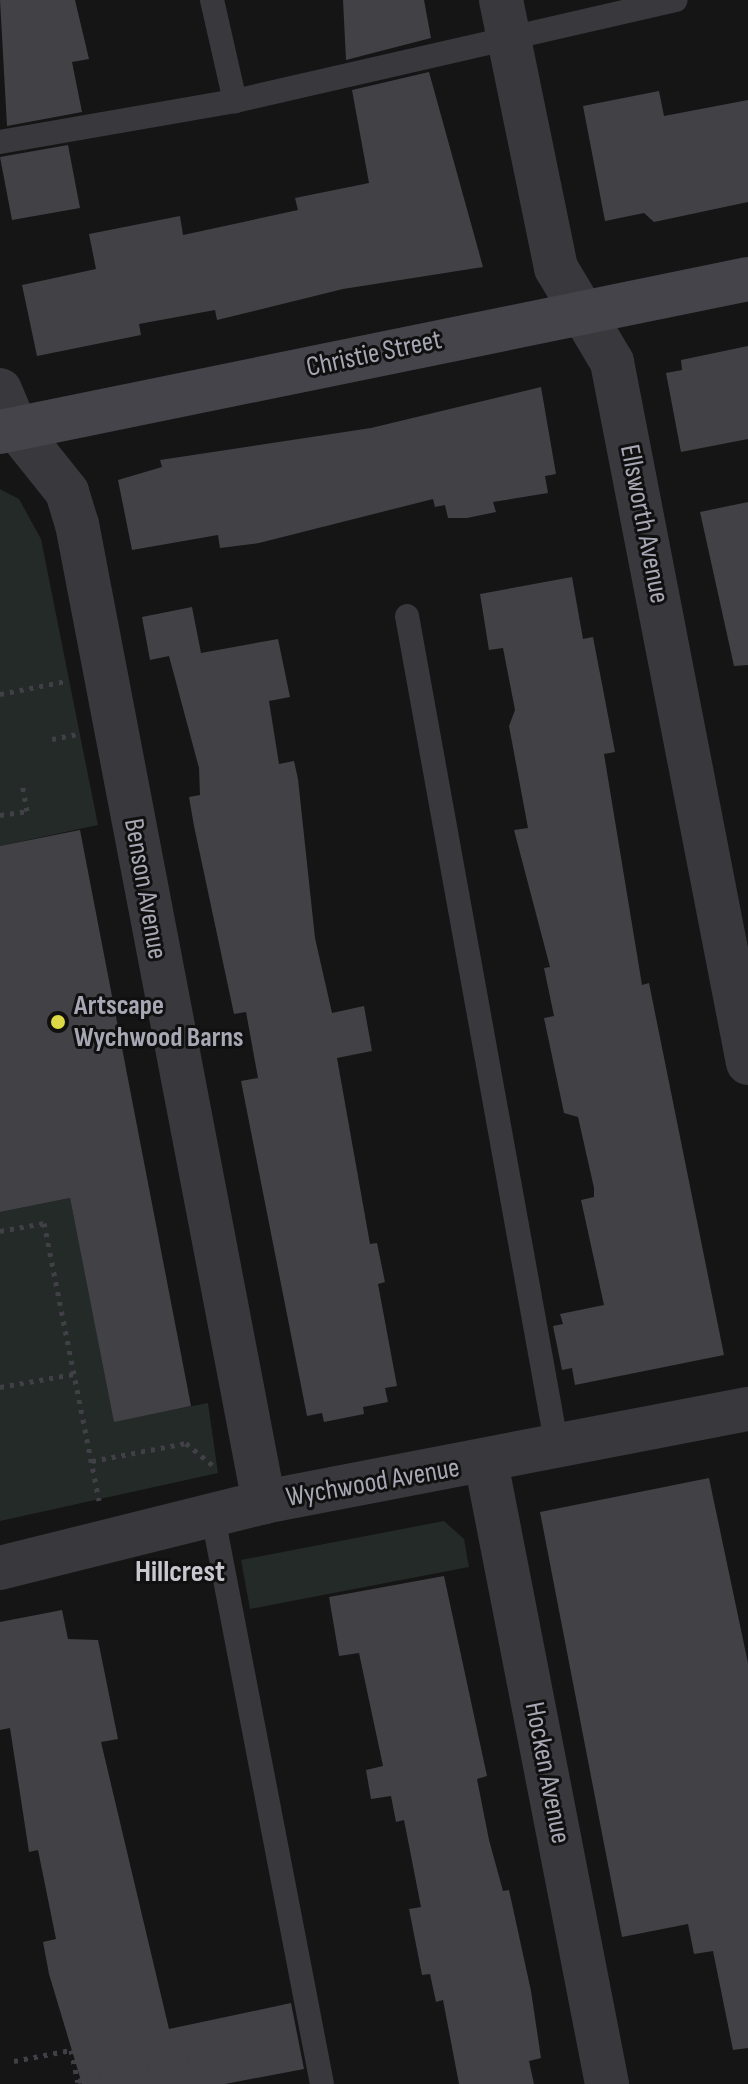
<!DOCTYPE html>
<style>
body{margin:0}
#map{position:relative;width:748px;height:2084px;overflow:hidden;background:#151516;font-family:"Sofia Sans Condensed",sans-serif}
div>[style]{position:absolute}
.green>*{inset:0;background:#232a27}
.building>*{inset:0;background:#424246}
.path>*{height:5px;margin-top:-2.5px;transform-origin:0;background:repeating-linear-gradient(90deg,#404046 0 4px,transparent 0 10px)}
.lane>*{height:24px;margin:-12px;padding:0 12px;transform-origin:12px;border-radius:12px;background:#39383d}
.street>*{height:44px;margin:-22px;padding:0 22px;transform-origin:22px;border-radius:22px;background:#39383d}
.secondary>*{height:44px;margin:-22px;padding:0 22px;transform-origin:22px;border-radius:22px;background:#45444a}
.dots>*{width:22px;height:22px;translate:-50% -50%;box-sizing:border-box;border:4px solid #101011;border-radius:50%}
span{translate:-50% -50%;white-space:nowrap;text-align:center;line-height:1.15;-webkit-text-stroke:6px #101011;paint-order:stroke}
.street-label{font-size:28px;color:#a8a8b5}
.poi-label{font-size:28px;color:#a8a8b5;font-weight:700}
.left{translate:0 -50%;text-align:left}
.neighbourhood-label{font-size:30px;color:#c9c8d1;font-weight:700}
</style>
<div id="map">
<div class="green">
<div style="clip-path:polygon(0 489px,19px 499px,41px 539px,98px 825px,0 846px)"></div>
<div style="clip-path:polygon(70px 1198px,115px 1421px,208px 1403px,218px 1473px,0 1521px,0 1212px)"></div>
<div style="clip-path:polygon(444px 1521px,464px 1539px,469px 1567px,250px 1609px,241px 1560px)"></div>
</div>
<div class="building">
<div style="clip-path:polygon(0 0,75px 0,89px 59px,72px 62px,82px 112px,7px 126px)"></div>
<div style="clip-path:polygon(343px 0,424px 0,431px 38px,346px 60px)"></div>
<div style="clip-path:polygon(429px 72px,483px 267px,343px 289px,217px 320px,215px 310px,139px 324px,141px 335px,37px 356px,22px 285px,96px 269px,89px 234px,180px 216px,183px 235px,298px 210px,295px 198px,369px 183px,352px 90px)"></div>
<div style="clip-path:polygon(659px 91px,664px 116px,748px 100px,748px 202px,654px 222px,644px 213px,605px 221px,583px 106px)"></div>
<div style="clip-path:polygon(68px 145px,80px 208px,12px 220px,0 157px)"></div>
<div style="clip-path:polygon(748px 346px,748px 439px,681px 452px,666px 373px,682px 370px,681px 360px)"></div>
<div style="clip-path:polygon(541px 387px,556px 474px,545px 476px,548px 493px,493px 502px,496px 512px,467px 518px,448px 518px,445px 505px,435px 507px,433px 499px,259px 543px,220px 548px,218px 535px,132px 550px,118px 480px,162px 467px,160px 460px,371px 428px)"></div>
<div style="clip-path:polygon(748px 502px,748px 665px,734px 666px,700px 512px)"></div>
<div style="clip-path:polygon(572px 577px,583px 639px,593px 637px,615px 752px,604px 754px,642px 985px,649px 983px,724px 1355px,575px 1385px,572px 1368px,562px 1370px,553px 1326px,563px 1324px,560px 1314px,604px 1305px,581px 1200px,594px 1197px,594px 1188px,578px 1117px,564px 1113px,544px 1018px,554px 1016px,544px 968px,550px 967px,514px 830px,528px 828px,509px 726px,515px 710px,503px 648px,489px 650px,480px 594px)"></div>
<div style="clip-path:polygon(192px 607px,201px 653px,278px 639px,290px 697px,269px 701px,279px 764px,294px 761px,298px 779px,315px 938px,332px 1013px,364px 1006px,372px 1051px,337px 1058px,370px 1244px,377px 1243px,385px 1282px,378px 1284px,397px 1386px,385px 1388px,388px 1402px,363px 1407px,364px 1414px,324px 1422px,322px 1413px,307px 1416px,241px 1081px,258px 1078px,246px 1012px,234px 1014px,194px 826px,189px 797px,200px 795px,199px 768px,169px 656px,150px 660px,142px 617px)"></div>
<div style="clip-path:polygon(80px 830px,191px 1406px,114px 1422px,70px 1198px,0 1212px,0 846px)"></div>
<div style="clip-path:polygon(709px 1478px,748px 1663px,748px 2048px,733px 2050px,713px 1951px,694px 1954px,688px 1924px,622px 1937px,540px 1512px)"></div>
<div style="clip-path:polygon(444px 1576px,487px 1776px,477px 1779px,489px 1840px,503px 1891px,509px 1890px,531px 1991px,541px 2058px,529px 2061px,534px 2084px,459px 2084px,443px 2000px,436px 2002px,430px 1974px,422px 1975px,409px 1909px,421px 1907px,404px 1820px,396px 1822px,391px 1796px,371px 1799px,366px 1770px,383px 1766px,359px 1653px,339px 1656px,329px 1597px)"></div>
<div style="clip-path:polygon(62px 1610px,68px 1639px,98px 1640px,118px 1739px,101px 1742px,169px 2029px,291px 2003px,304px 2069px,225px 2084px,82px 2084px,49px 1974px,43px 1942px,56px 1939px,38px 1850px,29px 1852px,10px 1728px,0 1730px,0 1622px)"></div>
</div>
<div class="path">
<div style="left:0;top:694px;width:67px;rotate:-11.1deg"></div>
<div style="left:52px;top:739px;width:25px;rotate:-11deg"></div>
<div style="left:0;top:815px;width:27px;rotate:-8deg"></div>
<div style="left:27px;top:811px;width:29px;rotate:-100deg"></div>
<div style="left:0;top:1231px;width:45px;rotate:-10.3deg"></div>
<div style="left:44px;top:1223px;width:283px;rotate:78.8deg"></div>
<div style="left:0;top:1387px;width:75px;rotate:-10deg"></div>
<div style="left:92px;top:1461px;width:96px;rotate:-10.8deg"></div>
<div style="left:186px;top:1443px;width:38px;rotate:40deg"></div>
<div style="left:14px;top:2061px;width:58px;rotate:-10.9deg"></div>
<div style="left:71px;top:2050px;width:33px;rotate:78deg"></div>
<div style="left:78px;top:2081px;width:115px;rotate:-12.1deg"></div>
</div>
<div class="lane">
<div style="left:212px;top:0;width:104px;rotate:77.2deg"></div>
<div style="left:0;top:142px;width:239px;rotate:-9.9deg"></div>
<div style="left:235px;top:101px;width:452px;rotate:-12.9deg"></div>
<div style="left:407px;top:616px;width:844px;rotate:79.77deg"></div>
<div style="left:213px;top:1517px;width:577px;rotate:79.12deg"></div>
</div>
<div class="street">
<div style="left:501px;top:0;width:274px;rotate:78.4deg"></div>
<div style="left:556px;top:268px;width:109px;rotate:59.2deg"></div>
<div style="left:612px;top:362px;width:714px;rotate:79.02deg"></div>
<div style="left:0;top:390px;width:41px;rotate:67.2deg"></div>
<div style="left:16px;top:428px;width:82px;rotate:51.4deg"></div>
<div style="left:67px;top:492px;width:34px;rotate:73deg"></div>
<div style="left:77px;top:524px;width:996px;rotate:79.18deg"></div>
<div style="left:486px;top:1462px;width:634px;rotate:78.99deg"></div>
<div style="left:0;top:1568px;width:272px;rotate:-14deg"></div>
<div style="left:264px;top:1502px;width:493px;rotate:-10.9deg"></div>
</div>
<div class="secondary">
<div style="left:0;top:432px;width:763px;rotate:-11.56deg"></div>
</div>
<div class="dots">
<div style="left:58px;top:1022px;background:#dcd846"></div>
</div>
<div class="street-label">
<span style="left:374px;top:354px;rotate:-12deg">Christie Street</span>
<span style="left:644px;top:524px;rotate:79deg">Ellsworth Avenue</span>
<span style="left:145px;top:889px;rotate:80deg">Benson Avenue</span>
<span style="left:373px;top:1483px;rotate:-10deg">Wychwood Avenue</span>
<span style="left:547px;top:1773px;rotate:79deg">Hocken Avenue</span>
</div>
<div class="poi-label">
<span class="left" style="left:74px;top:1022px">Artscape<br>Wychwood Barns</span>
</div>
<div class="neighbourhood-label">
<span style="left:180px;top:1572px">Hillcrest</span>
</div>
</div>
